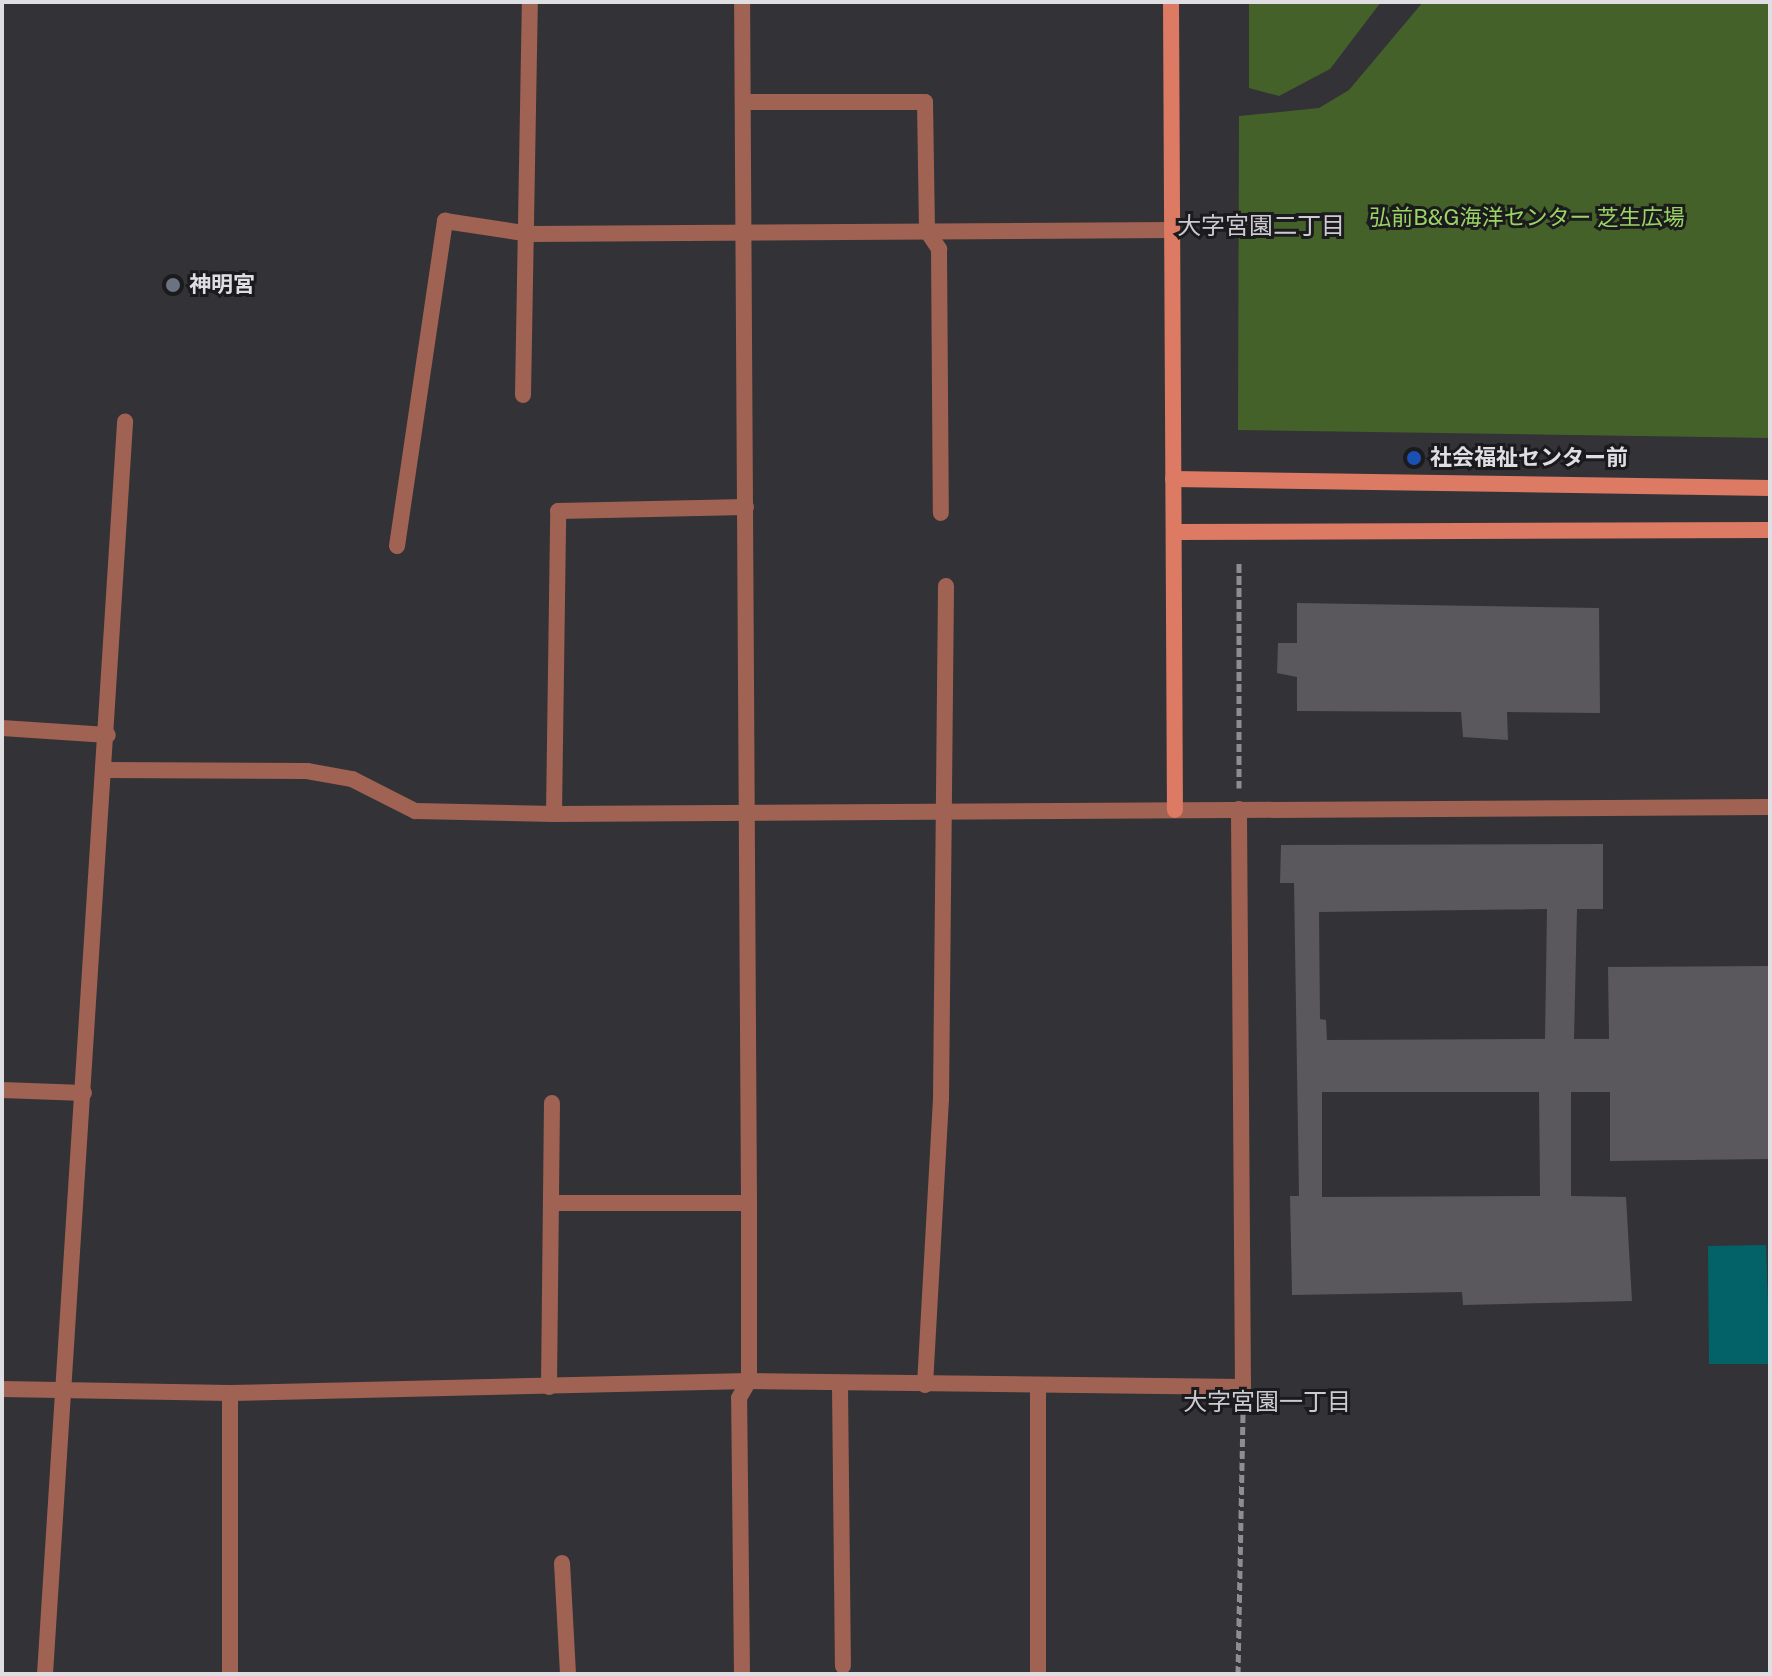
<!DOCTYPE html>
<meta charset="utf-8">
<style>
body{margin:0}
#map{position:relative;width:1772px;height:1676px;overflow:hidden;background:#333237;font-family:"Public Sans","Noto Sans JP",sans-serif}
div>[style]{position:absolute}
.green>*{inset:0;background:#44612a}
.water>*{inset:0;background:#026268}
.building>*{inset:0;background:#5a575d}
.path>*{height:5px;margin-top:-2.5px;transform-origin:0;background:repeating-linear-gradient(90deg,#8e8d91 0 8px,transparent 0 12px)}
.street>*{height:16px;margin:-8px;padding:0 8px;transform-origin:8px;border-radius:8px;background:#a06253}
.secondary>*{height:16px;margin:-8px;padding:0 8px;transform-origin:8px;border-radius:8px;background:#dc7a63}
.dots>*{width:22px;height:22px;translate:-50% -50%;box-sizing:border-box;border:4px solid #1b1a1d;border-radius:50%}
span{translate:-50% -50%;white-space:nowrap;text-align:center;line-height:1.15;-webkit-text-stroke:6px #1b1a1d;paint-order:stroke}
.park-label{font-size:22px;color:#9ad463}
.poi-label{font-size:22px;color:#dfdee2;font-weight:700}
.left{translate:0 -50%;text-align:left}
.neighbourhood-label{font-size:24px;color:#cdcbd2}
.frame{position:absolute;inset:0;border:4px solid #dfdee2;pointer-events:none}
</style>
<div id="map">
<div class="green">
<div style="clip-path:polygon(1249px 2px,1381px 2px,1330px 69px,1279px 96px,1249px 88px)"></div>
<div style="clip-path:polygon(1423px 2px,1770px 2px,1770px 438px,1238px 430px,1239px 116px,1319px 108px,1349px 90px)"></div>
</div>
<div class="water">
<div style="clip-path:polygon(1766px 1245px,1770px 1364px,1709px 1364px,1708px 1246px)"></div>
</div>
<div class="building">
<div style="clip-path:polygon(1297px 603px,1599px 608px,1600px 713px,1507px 712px,1508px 740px,1463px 737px,1461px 712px,1297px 711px,1297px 677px,1277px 673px,1278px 643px,1297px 643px)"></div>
<div style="clip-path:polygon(evenodd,1603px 844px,1603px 909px,1577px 909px,1574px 1039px,1609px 1039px,1608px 967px,1769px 966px,1770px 1159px,1610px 1161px,1610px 1092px,1571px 1092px,1571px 1196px,1626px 1197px,1632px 1301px,1463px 1305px,1462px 1292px,1292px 1295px,1290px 1196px,1299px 1196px,1294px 883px,1280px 883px,1281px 845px,1603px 844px,1547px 909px,1545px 1039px,1327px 1040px,1326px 1020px,1320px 1019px,1319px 912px,1547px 909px,1603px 844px,1322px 1092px,1539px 1092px,1540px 1196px,1322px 1197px,1322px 1092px)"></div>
</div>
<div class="path">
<div style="left:1239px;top:788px;width:226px;rotate:-90deg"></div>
<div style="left:1238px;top:1674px;width:266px;rotate:-88.9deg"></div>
</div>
<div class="street">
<div style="left:743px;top:102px;width:182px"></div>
<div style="left:925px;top:102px;width:129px;rotate:89.1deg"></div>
<div style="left:927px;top:231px;width:22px;rotate:56deg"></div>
<div style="left:939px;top:249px;width:264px;rotate:89.6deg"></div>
<div style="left:523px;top:395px;width:393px;rotate:-89deg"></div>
<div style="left:397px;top:546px;width:329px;rotate:-81.6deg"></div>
<div style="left:445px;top:221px;width:86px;rotate:8.7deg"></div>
<div style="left:530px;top:234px;width:642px;rotate:-0.36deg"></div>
<div style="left:2px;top:728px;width:106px;rotate:3.8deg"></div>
<div style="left:106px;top:770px;width:201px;rotate:0.3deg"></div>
<div style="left:307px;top:771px;width:46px;rotate:10.1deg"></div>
<div style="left:352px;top:779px;width:71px;rotate:26.9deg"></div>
<div style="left:415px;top:811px;width:139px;rotate:1.2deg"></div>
<div style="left:554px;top:814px;width:1216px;rotate:-0.33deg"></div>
<div style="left:554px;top:814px;width:303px;rotate:-89.2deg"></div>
<div style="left:558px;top:511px;width:188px;rotate:-1.2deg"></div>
<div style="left:2px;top:1090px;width:82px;rotate:2.1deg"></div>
<div style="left:551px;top:1203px;width:198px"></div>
<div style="left:925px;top:1385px;width:286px;rotate:-86.8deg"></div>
<div style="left:941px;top:1099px;width:513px;rotate:-89.44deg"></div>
<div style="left:840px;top:1386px;width:280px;rotate:89.4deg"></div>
<div style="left:1038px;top:1386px;width:288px;rotate:90deg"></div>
<div style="left:549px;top:1387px;width:284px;rotate:-89.4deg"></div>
<div style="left:2px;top:1389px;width:228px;rotate:1deg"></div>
<div style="left:230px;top:1393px;width:519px;rotate:-1.32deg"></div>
<div style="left:749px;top:1381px;width:494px;rotate:0.7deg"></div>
<div style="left:1243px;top:1387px;width:578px;rotate:-90.4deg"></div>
<div style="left:230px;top:1393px;width:281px;rotate:90deg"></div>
<div style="left:562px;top:1563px;width:111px;rotate:86.9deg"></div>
<div style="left:45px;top:1674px;width:1255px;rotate:-86.34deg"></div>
<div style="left:742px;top:1674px;width:276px;rotate:-90.6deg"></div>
<div style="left:739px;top:1398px;width:20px;rotate:-60deg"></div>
<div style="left:749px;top:1381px;width:178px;rotate:-90deg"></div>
<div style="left:749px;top:1203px;width:1201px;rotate:-90.33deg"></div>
</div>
<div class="secondary">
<div style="left:1171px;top:2px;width:808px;rotate:89.72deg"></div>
<div style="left:1173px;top:479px;width:597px;rotate:0.86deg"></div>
<div style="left:1174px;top:532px;width:596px;rotate:-0.19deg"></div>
</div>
<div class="dots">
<div style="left:173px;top:285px;background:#6b7280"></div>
<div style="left:1414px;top:458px;background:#1a4fb4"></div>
</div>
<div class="park-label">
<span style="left:1527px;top:218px">弘前B&amp;G海洋センター 芝生広場</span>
</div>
<div class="poi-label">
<span class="left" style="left:189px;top:285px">神明宮</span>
<span class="left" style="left:1430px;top:458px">社会福祉センター前</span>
</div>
<div class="neighbourhood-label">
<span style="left:1261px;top:226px">大字宮園二丁目</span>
<span style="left:1267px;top:1402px">大字宮園一丁目</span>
</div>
<div class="frame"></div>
</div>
